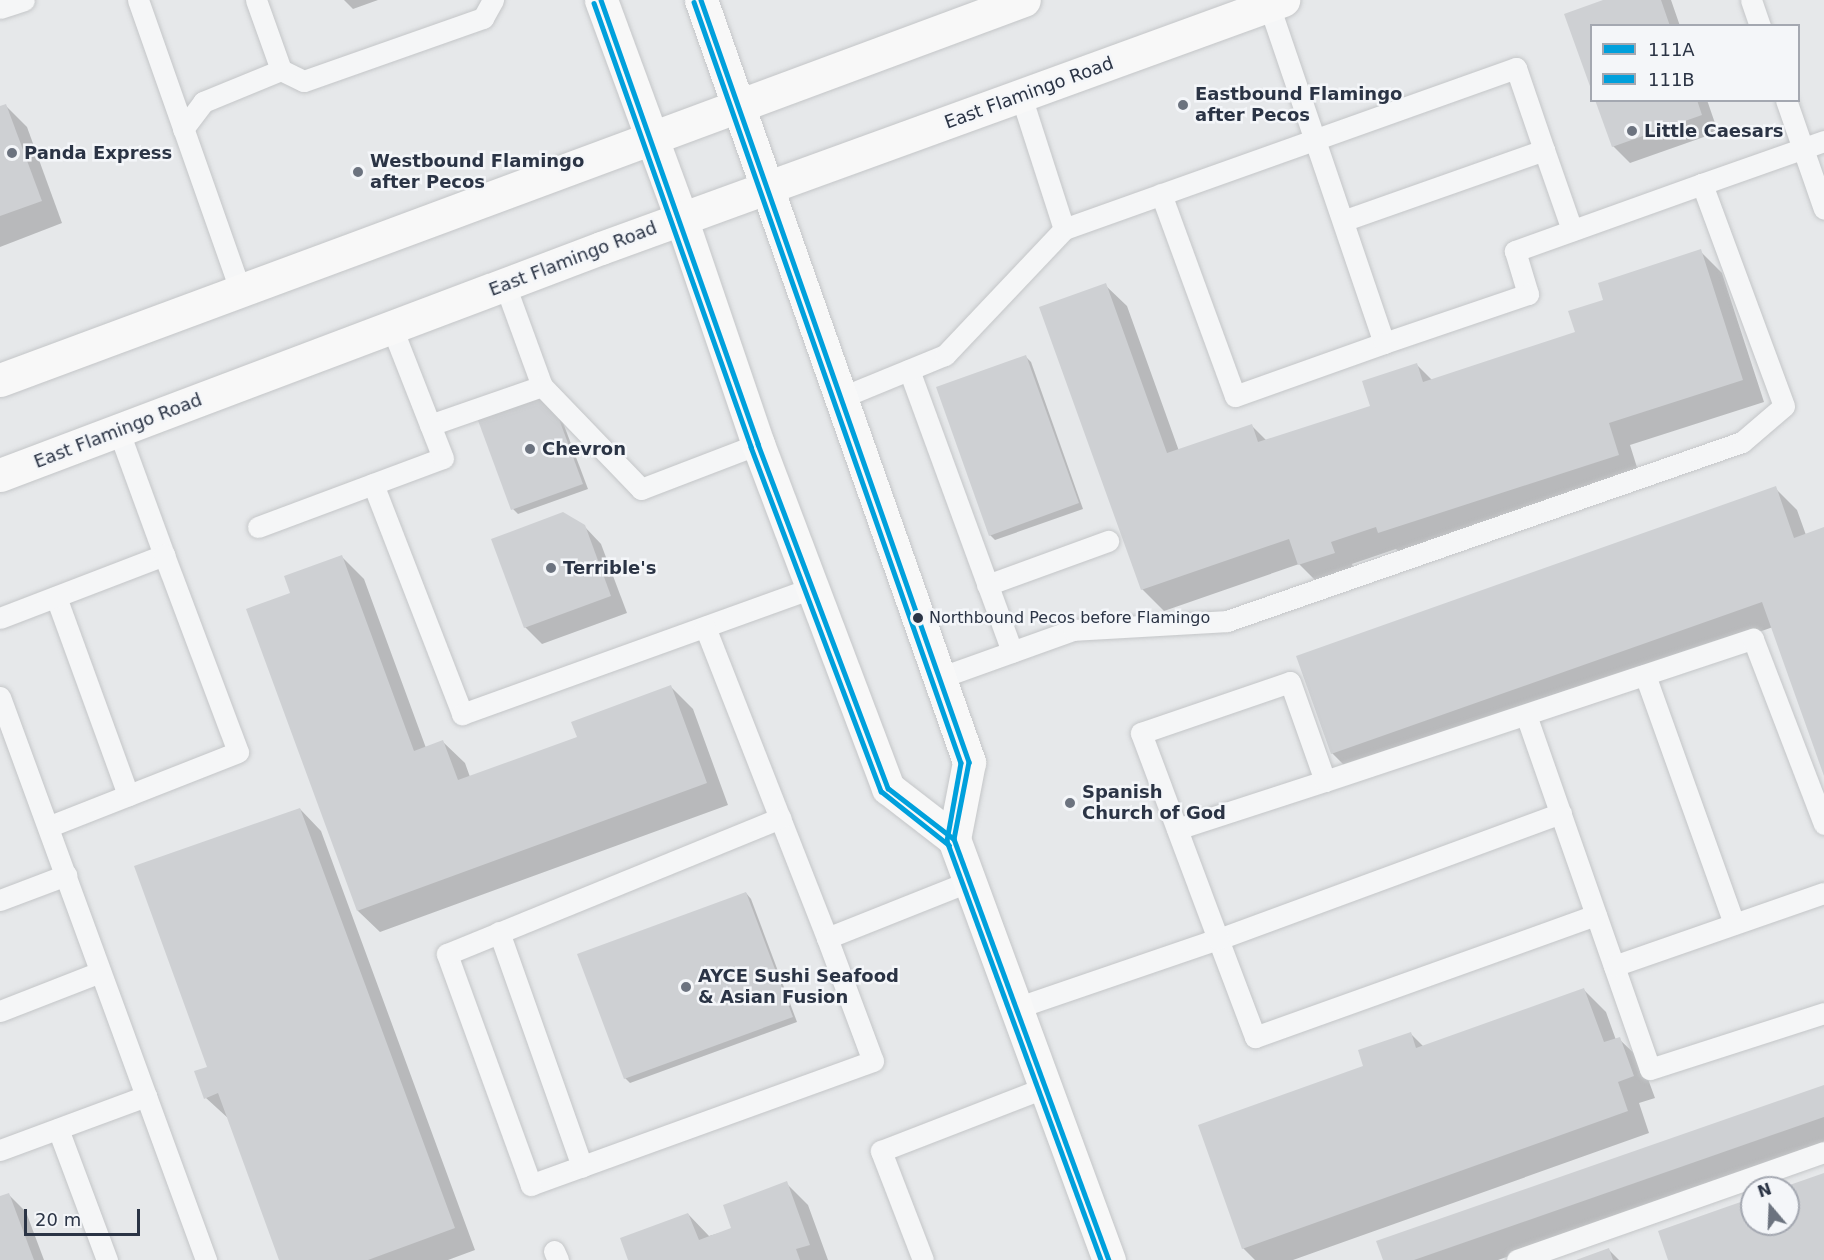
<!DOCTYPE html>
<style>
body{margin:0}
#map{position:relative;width:1824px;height:1260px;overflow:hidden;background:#e6e8ea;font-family:"DejaVu Sans",sans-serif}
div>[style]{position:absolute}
.shadow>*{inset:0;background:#0003}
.building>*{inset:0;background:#ced0d3}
.roads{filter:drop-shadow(0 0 2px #c4c6c8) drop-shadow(0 0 2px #c4c6c8)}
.service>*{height:21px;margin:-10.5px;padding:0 10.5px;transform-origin:10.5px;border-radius:10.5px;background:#f5f6f7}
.primary>*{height:33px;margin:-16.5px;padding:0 16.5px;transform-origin:16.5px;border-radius:16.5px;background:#f8f8f8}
.bus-1>*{height:4.5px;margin:-2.25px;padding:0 2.25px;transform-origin:2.25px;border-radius:2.25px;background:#00a0dc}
.bus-2>*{height:4.5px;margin:-2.25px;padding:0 2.25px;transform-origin:2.25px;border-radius:2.25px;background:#00a0dc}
.dots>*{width:16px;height:16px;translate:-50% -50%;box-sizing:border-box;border:3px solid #f4f6f9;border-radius:50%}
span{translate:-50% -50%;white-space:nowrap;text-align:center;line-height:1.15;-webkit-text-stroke:5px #f4f6f9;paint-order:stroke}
.bus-label{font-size:16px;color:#2b3445}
.left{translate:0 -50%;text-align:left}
.street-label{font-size:18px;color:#2b3445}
.poi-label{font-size:18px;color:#2b3445;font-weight:700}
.legend{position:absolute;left:1590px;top:24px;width:210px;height:78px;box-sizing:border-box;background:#f4f6f9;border:2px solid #a4a8b1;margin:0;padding:8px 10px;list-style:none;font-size:18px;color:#2b3445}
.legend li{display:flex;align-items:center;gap:12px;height:30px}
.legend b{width:30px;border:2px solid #a4a8b1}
.north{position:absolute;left:1740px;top:1176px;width:60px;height:60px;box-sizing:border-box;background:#f4f6f9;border:2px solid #a4a8b1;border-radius:50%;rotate:341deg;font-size:16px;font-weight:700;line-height:24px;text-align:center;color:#2b3445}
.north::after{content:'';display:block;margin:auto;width:21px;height:27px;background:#6c737f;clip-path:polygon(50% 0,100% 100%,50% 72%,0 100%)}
.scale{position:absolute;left:24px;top:1209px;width:116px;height:27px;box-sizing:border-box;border:3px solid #2b3445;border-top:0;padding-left:8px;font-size:18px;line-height:21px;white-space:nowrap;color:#2b3445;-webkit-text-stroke:4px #f4f6f9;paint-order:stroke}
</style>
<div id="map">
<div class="shadow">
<div style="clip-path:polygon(344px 0,378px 0,353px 9px)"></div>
<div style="clip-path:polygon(1607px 0,1671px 0,1680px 26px,1592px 26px,1592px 86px,1566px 15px)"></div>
<div style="clip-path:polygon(1597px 100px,1707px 100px,1718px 132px,1630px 163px,1613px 146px)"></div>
<div style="clip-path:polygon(6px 106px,27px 127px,62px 223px,0 247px,0 107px)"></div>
<div style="clip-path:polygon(1700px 251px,1722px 273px,1764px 402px,1630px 445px,1640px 477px,1401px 554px,1396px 549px,1352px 564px,1356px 575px,1321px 586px,1299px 564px,1164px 611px,1142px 589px,1105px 285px,1127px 306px,1179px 451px,1252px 426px,1267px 441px,1372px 407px,1416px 364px,1432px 380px,1576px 333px,1605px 301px)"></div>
<div style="clip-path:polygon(1026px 357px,1031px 362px,1083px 509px,995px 540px,990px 535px)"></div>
<div style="clip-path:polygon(553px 396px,588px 489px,518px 514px,513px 509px)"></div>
<div style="clip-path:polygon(1775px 488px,1797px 510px,1806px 535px,1824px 529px,1824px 773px,1773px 627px,1354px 775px,1332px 753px)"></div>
<div style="clip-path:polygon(584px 526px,601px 544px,627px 613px,542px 644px,525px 627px)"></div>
<div style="clip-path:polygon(342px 557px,364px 579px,426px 748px,443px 742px,465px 763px,470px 777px,579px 738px,671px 687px,693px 709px,728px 805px,380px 932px,358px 911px,292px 594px)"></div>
<div style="clip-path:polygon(300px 809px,321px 831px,475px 1250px,448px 1260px,280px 1260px,229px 1119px,206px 1098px,209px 1067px)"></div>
<div style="clip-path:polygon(746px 893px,751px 899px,797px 1022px,630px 1083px,625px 1078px)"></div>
<div style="clip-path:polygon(1584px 990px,1606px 1012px,1616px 1040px,1619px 1039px,1641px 1060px,1655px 1098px,1639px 1103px,1649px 1133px,1293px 1260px,1255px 1260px,1243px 1248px,1365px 1066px,1410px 1033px,1424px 1047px)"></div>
<div style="clip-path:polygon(1824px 1087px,1824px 1146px,1498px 1260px,1385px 1260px)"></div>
<div style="clip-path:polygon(786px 1183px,808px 1205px,828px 1260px,631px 1260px,688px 1214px,709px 1236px,733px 1229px)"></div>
<div style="clip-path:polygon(9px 1195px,26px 1212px,44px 1260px,0 1260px,0 1198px)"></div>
<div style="clip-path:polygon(1609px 1250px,1619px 1260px,1580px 1260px)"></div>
</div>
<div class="building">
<div style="clip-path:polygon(1603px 0,1661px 0,1670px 26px,1592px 26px,1591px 89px,1564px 14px)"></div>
<div style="clip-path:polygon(1595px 100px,1697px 100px,1702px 115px,1612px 147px)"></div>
<div style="clip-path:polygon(6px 104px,42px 201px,0 216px,0 106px)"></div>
<div style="clip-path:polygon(1701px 249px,1743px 380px,1609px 423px,1619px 455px,1378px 533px,1376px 527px,1331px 542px,1335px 553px,1298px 565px,1289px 539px,1141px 590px,1039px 307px,1106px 283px,1167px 453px,1252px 424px,1258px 442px,1370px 406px,1362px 381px,1417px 363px,1423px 382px,1575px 332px,1568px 311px,1603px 300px,1598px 283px)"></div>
<div style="clip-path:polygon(1026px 355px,1079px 503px,989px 536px,936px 387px)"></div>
<div style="clip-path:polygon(548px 389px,583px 484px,511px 510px,476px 415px)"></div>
<div style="clip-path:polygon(1776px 486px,1794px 538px,1824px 527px,1824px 776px,1762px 602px,1331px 754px,1296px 656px)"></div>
<div style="clip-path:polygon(563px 512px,585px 525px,611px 596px,524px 628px,491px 539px)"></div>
<div style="clip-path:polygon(342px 555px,414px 751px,443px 740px,458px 780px,577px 737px,571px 722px,671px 685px,707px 783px,357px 911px,246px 609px,290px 593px,284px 576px)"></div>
<div style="clip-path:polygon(300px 808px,455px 1228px,368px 1260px,279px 1260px,218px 1093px,204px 1099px,194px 1071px,207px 1067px,134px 866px)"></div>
<div style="clip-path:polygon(746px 892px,793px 1017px,624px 1079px,577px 954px)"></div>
<div style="clip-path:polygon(1584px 988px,1604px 1042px,1620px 1037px,1634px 1076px,1618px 1082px,1628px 1111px,1242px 1249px,1198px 1125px,1363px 1066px,1358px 1050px,1411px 1032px,1416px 1048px)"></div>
<div style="clip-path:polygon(1824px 1085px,1824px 1117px,1414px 1260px,1383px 1260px,1376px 1241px)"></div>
<div style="clip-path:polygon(1824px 1173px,1824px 1260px,1668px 1260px,1658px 1231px,1752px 1198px,1752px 1224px,1788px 1224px,1788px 1188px,1781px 1188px)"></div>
<div style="clip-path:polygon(787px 1181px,810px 1245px,796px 1249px,800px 1260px,628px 1260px,620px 1238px,688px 1213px,699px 1240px,731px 1228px,723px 1205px)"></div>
<div style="clip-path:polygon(9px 1193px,34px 1260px,0 1260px,0 1196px)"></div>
<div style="clip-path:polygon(1609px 1248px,1613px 1260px,1576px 1260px)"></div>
</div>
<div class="roads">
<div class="service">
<div style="left:138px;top:0;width:307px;rotate:70.6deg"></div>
<div style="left:256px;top:0;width:74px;rotate:70.3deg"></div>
<div style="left:1751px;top:0;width:28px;rotate:71deg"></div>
<div style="left:0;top:8px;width:25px;rotate:-18deg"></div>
<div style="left:1021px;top:96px;width:140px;rotate:72.1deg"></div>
<div style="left:1786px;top:100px;width:115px;rotate:70.8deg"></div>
<div style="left:183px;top:129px;width:34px;rotate:-53deg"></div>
<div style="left:203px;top:102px;width:84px;rotate:-22.3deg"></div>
<div style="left:281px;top:70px;width:25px;rotate:26deg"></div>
<div style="left:304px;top:81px;width:190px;rotate:-19.4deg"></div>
<div style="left:483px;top:18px;width:21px;rotate:-61deg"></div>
<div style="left:1544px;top:150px;width:85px;rotate:70.7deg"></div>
<div style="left:1702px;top:184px;width:129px;rotate:-19.4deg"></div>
<div style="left:1161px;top:194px;width:215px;rotate:69.9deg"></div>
<div style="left:1235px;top:396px;width:158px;rotate:-19.6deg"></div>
<div style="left:1384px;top:343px;width:357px;rotate:-108.8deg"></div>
<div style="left:505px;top:285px;width:108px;rotate:69.9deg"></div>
<div style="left:542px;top:386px;width:143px;rotate:46.1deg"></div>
<div style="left:641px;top:489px;width:125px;rotate:-21deg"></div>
<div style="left:909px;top:370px;width:300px;rotate:69.9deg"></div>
<div style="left:840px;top:398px;width:113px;rotate:-22.3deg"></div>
<div style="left:945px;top:355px;width:173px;rotate:-46.6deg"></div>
<div style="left:1064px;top:229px;width:480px;rotate:-19.6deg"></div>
<div style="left:1516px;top:68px;width:87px;rotate:71.1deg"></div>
<div style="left:1544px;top:150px;width:211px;rotate:160.6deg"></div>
<div style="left:430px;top:425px;width:119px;rotate:-19.2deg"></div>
<div style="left:119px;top:432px;width:131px;rotate:69.9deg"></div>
<div style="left:373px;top:484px;width:247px;rotate:68.8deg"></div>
<div style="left:462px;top:714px;width:372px;rotate:-19.8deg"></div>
<div style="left:258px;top:527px;width:197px;rotate:-20.5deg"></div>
<div style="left:443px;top:458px;width:140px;rotate:-111.4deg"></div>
<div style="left:987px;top:585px;width:129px;rotate:-20deg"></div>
<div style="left:56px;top:597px;width:211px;rotate:70deg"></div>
<div style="left:0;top:618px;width:176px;rotate:-21deg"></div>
<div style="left:164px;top:555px;width:210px;rotate:69.4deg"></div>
<div style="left:238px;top:752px;width:204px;rotate:158.5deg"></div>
<div style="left:705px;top:627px;width:205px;rotate:68.6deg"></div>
<div style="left:780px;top:818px;width:129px;rotate:68.6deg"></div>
<div style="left:827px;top:938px;width:131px;rotate:69.5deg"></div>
<div style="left:873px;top:1061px;width:364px;rotate:160.1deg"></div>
<div style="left:531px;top:1185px;width:246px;rotate:-110deg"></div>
<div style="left:447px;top:954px;width:360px;rotate:-22.2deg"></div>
<div style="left:1645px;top:675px;width:264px;rotate:70.3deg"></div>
<div style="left:939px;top:678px;width:142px;rotate:-19.7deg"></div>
<div style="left:1073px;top:630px;width:154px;rotate:-3.3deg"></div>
<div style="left:1227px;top:621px;width:545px;rotate:-19.17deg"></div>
<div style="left:1742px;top:442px;width:55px;rotate:-40.6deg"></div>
<div style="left:1784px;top:406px;width:237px;rotate:-110.3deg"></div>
<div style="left:1702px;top:184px;width:199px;rotate:160.3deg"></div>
<div style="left:1515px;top:251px;width:45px;rotate:73.2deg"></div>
<div style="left:1528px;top:294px;width:152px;rotate:161.2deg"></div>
<div style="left:0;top:697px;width:600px;rotate:69.9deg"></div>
<div style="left:1526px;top:715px;width:375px;rotate:70.7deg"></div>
<div style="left:1650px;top:1069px;width:183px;rotate:-17.8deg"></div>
<div style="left:1561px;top:813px;width:365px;rotate:159.8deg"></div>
<div style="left:1218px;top:939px;width:105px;rotate:69.3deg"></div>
<div style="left:1255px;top:1037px;width:362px;rotate:-19.7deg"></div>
<div style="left:1177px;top:829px;width:156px;rotate:-18deg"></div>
<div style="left:0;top:900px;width:71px;rotate:-20.7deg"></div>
<div style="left:499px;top:932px;width:249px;rotate:70.5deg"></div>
<div style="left:827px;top:938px;width:154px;rotate:-21.7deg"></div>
<div style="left:1614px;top:966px;width:222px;rotate:-19.2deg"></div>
<div style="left:1016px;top:1008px;width:213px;rotate:-18.9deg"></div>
<div style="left:1218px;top:939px;width:220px;rotate:-110.5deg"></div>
<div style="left:1141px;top:733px;width:157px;rotate:-18.9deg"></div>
<div style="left:1290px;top:682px;width:105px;rotate:70.5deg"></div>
<div style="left:1325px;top:781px;width:451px;rotate:-18.4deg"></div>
<div style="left:1753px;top:639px;width:198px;rotate:69deg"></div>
<div style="left:0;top:1011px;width:107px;rotate:-21.3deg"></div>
<div style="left:58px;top:1129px;width:140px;rotate:69.5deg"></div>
<div style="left:0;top:1150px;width:156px;rotate:-20.3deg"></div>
<div style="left:554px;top:1251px;width:10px;rotate:66deg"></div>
<div style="left:923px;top:1260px;width:117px;rotate:-111.1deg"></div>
<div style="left:881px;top:1151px;width:177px;rotate:-21.2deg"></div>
<div style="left:1517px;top:1260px;width:325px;rotate:-19.4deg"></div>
</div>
<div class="primary">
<div style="left:601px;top:0;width:232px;rotate:69.8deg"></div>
<div style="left:681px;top:218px;width:239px;rotate:71.2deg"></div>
<div style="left:758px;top:444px;width:368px;rotate:69.3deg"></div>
<div style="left:888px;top:788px;width:83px;rotate:37.7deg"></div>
<div style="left:701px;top:0;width:808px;rotate:70.62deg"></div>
<div style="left:969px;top:762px;width:78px;rotate:101deg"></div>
<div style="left:954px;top:839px;width:449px;rotate:69.8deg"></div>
<div style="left:0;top:380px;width:1092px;rotate:-20.36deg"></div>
<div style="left:0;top:475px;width:642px;rotate:-20.69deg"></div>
<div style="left:601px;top:248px;width:726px;rotate:-19.98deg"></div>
</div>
</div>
<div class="bus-1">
<div style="left:601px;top:0;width:471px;rotate:70.5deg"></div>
<div style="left:758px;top:444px;width:368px;rotate:69.3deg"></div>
<div style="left:888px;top:788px;width:83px;rotate:37.7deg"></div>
<div style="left:701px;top:0;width:808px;rotate:70.62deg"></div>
<div style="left:969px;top:762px;width:78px;rotate:101deg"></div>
<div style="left:954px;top:839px;width:449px;rotate:69.8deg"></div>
</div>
<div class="bus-2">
<div style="left:694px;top:2px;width:806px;rotate:70.67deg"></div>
<div style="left:961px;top:763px;width:79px;rotate:100.2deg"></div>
<div style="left:947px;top:841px;width:446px;rotate:69.8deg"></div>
<div style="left:594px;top:3px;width:471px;rotate:70.5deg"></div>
<div style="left:751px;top:447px;width:368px;rotate:69.3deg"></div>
<div style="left:881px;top:791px;width:87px;rotate:38.5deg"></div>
</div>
<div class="dots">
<div style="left:1183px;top:105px;background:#6c737f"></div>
<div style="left:1632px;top:131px;background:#6c737f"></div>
<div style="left:12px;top:153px;background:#6c737f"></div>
<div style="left:358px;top:172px;background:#6c737f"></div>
<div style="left:530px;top:449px;background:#6c737f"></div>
<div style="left:551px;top:568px;background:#6c737f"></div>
<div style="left:918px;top:618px;background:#2b3445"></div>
<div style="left:1070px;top:803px;background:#6c737f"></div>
<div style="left:686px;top:987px;background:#6c737f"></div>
</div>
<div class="bus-label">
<span class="left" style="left:929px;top:618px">Northbound Pecos before Flamingo</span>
</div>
<div class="street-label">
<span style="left:1029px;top:93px;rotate:-20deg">East Flamingo Road</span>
<span style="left:573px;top:259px;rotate:-21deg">East Flamingo Road</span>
<span style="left:118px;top:431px;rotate:-21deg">East Flamingo Road</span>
</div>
<div class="poi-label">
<span class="left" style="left:1195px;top:105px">Eastbound Flamingo<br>after Pecos</span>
<span class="left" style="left:1644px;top:131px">Little Caesars</span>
<span class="left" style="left:24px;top:153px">Panda Express</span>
<span class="left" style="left:370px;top:172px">Westbound Flamingo<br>after Pecos</span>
<span class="left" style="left:542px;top:449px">Chevron</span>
<span class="left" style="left:563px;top:568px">Terrible's</span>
<span class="left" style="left:1082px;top:803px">Spanish<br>Church of God</span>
<span class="left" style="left:698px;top:987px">AYCE Sushi Seafood<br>&amp; Asian Fusion</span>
</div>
<ul class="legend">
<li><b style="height:8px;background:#00a0dc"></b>111A</li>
<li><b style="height:8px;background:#00a0dc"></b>111B</li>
</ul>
<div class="north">N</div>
<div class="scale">20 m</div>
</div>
